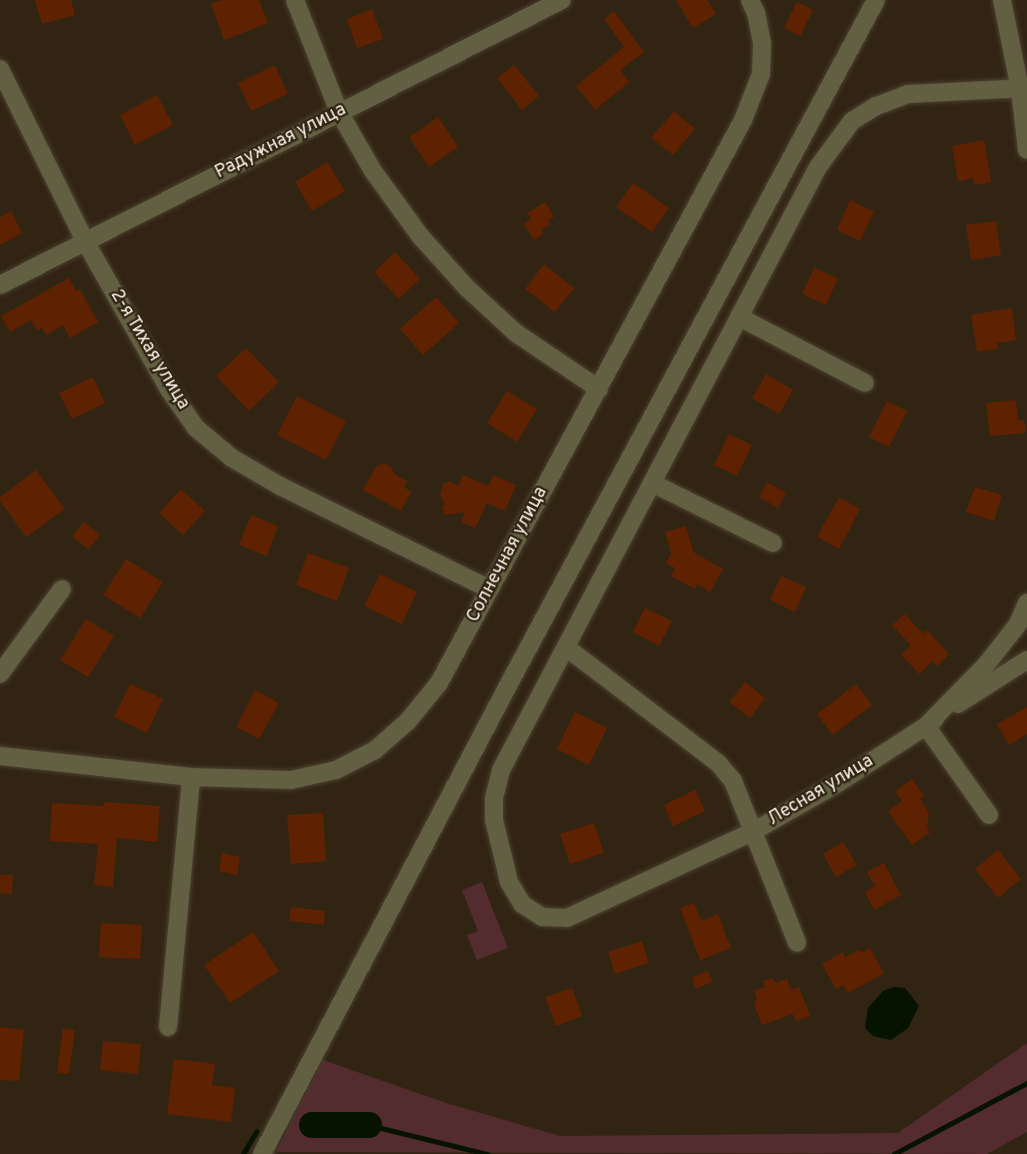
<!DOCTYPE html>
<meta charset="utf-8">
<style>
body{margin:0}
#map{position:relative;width:1027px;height:1154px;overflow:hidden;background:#312413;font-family:Overpass,sans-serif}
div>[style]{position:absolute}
.green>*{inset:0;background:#542b2f}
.water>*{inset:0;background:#051300}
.stream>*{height:4.5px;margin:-2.25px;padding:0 2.25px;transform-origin:2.25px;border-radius:2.25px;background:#051300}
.river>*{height:26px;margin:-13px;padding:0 13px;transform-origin:13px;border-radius:13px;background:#051300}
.building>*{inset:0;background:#5e2201}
.roads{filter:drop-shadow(0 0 2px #4d4131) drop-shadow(0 0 2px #4d4131)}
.minor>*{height:18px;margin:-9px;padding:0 9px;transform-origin:9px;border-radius:9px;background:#625f42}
span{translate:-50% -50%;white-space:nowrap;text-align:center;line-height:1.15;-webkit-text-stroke:4.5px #312413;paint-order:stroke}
.street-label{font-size:18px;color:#fcf3e8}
</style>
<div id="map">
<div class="green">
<div style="clip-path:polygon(482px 882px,508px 948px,477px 960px,467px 935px,478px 931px,462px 890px)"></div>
<div style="clip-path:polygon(1027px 1043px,1027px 1132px,987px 1154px,276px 1152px,323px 1060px,446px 1103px,560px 1136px,898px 1133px)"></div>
</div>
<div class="water">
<div style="clip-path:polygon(894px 987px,905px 988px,919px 1006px,908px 1028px,891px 1040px,873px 1036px,865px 1028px,868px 1008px,883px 991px)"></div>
</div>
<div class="stream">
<div style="left:369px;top:1125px;width:122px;rotate:13.8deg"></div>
<div style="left:243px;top:1154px;width:26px;rotate:-59deg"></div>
<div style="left:894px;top:1154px;width:151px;rotate:-28.1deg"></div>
</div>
<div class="river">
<div style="left:312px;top:1125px;width:57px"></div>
</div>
<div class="building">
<div style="clip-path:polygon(35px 0,71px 0,75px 15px,42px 24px)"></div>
<div style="clip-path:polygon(222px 0,259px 0,268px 23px,224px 40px,211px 4px)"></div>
<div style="clip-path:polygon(676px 0,707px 0,716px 14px,693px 28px)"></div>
<div style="clip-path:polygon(797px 2px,813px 10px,800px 36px,784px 28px)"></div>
<div style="clip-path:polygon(372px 9px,383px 39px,357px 48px,347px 19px)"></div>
<div style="clip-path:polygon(614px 11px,644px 52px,620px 70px,629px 82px,595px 110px,576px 86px,624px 47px,604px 19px)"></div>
<div style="clip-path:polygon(275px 65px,288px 94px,251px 111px,238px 83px)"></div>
<div style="clip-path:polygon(514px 65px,539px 96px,522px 110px,497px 78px)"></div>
<div style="clip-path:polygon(157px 95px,173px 125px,135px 145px,120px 115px)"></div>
<div style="clip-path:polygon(674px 111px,695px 129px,673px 155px,651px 138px)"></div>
<div style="clip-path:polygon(438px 117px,458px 147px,429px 167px,409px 137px)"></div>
<div style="clip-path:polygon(984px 140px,991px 182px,974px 185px,973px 178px,958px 181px,952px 146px)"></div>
<div style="clip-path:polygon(327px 162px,345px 191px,312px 211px,295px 182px)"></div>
<div style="clip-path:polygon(633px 183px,669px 208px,652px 232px,616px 207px)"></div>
<div style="clip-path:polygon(850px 200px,874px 212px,860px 241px,837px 230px)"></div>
<div style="clip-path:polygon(545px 202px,554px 217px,548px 220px,551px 224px,541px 230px,543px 234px,534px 240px,524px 224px,531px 219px,527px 213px)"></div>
<div style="clip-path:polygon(11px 211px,22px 233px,0 245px,0 217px)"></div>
<div style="clip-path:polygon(996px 221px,1001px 255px,971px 260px,966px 225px)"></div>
<div style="clip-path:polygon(395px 252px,420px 279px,399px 299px,374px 272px)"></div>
<div style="clip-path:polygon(544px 264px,574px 288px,555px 312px,525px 289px)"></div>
<div style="clip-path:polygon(814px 268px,838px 278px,826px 305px,802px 294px)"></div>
<div style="clip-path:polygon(69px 278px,76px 291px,80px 289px,98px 322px,70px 338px,63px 325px,46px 335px,42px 328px,37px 331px,31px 320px,10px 332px,1px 316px)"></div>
<div style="clip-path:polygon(436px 297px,459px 323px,423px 355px,400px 329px)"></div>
<div style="clip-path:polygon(1012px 308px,1016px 340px,997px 343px,998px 349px,977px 352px,971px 315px)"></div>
<div style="clip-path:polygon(246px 348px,279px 382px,249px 411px,216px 376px)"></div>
<div style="clip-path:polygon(766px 374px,793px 390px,779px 414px,752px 398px)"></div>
<div style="clip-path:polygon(93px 377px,105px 403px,72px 419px,59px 393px)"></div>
<div style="clip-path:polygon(507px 391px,537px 409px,517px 442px,487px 423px)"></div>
<div style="clip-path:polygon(297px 396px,346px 421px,326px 460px,277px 435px)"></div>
<div style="clip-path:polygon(1016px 400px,1018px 421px,1024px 420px,1026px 433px,990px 436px,986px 403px)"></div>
<div style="clip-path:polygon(887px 401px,907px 411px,889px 447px,869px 437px)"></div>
<div style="clip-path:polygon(729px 434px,752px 445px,737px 476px,714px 465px)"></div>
<div style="clip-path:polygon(384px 463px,391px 467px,394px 474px,407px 481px,404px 487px,411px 492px,401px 511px,363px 490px,377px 466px)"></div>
<div style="clip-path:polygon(36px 470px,65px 509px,26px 537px,0 501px,0 497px)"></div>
<div style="clip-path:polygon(463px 475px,488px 486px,493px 475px,516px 485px,505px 511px,487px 503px,475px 528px,461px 522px,465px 512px,445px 515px,442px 508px,445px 503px,440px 495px,443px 484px,449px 481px,458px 486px)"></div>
<div style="clip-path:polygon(767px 482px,786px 493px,778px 508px,759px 497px)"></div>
<div style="clip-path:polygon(975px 487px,1002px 495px,994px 521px,966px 512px)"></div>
<div style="clip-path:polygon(181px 489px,205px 511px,183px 535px,159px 513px)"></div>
<div style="clip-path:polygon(839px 497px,860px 509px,839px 549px,817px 537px)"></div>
<div style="clip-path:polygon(251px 515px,278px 526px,267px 556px,239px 545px)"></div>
<div style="clip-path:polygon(84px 522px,100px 535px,88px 549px,72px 536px)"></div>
<div style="clip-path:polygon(686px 526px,693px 552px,723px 569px,710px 592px,697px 584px,695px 589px,671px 576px,675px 568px,666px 563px,671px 554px,665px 532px)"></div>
<div style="clip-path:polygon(308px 553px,349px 568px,337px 601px,296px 585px)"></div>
<div style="clip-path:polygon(126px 559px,163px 582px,140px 618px,103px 595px)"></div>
<div style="clip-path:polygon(380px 574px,417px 592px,402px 624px,364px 606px)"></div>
<div style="clip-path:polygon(781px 576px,806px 587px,795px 612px,770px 600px)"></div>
<div style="clip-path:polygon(645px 608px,672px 621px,659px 646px,633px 632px)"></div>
<div style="clip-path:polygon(905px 614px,923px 634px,927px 630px,949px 654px,937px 666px,932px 661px,919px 674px,901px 655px,911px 645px,892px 625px)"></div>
<div style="clip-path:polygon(86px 619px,114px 636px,88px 677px,60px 660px)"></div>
<div style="clip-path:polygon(745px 682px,765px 698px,750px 718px,729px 702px)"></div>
<div style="clip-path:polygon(130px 684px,163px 699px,147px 733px,114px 717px)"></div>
<div style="clip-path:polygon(856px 684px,872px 705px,833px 735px,817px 714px)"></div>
<div style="clip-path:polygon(255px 690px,279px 703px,259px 739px,236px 727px)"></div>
<div style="clip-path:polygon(1027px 707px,1027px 734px,1009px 745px,997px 724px)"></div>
<div style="clip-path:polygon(575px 712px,607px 728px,589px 765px,557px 749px)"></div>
<div style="clip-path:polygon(912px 779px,924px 796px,920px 798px,929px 814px,927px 827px,930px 833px,912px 845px,888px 811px,902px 801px,895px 791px)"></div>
<div style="clip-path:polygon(695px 790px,705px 811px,673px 826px,664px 805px)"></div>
<div style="clip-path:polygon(104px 802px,160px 806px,157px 842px,117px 838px,113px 887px,94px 885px,98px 844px,50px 841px,52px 803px,104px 806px)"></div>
<div style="clip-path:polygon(323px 813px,326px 861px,291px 864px,287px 815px)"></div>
<div style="clip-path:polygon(594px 823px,604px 853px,570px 864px,560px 834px)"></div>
<div style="clip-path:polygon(843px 842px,857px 865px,836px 877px,823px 854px)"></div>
<div style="clip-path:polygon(998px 850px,1021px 879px,998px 898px,975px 869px)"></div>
<div style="clip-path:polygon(222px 853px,240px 857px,237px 875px,219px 871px)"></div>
<div style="clip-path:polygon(884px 863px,901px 895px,874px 910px,865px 892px,875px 886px,867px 872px)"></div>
<div style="clip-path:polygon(0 875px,13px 875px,12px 894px,0 893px)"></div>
<div style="clip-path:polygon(694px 903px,701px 921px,718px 914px,731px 948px,700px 960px,680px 908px)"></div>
<div style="clip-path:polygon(291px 907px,325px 911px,324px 925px,289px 921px)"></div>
<div style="clip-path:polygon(101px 923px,142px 925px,140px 959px,99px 957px)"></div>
<div style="clip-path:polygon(253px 932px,279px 971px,230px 1003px,204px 965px)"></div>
<div style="clip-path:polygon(642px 941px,649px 963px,615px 974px,608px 952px)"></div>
<div style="clip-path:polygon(870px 948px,884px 973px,848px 993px,843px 985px,836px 989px,822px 964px,843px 952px,845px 957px,858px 950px,863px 952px)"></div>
<div style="clip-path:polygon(708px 971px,712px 982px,696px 989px,692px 977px)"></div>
<div style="clip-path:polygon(773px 978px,775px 983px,787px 979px,791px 990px,799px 987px,810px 1016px,796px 1021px,793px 1014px,762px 1025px,754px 1004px,757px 998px,754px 991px,765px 987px,763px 981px)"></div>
<div style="clip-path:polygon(572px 988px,582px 1016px,556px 1026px,545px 997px)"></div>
<div style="clip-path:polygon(0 1027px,24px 1030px,19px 1081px,0 1080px)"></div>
<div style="clip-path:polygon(63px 1028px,75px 1030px,69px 1074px,57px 1073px)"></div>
<div style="clip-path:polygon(103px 1041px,141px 1044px,138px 1074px,100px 1070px)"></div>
<div style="clip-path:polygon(174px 1059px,215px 1064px,212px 1085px,235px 1088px,231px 1122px,167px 1114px)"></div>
</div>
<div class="roads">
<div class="minor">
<div style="left:295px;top:0;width:120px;rotate:68.6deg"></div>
<div style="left:339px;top:112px;width:68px;rotate:60deg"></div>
<div style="left:373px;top:171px;width:82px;rotate:54deg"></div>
<div style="left:421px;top:237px;width:69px;rotate:48deg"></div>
<div style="left:467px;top:288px;width:67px;rotate:42.6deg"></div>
<div style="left:516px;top:333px;width:100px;rotate:34deg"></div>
<div style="left:1002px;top:0;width:91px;rotate:78.6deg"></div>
<div style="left:1020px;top:89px;width:61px;rotate:83.5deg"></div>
<div style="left:0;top:69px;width:192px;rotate:63.7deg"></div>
<div style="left:85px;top:241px;width:169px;rotate:60.5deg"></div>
<div style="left:168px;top:388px;width:49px;rotate:55deg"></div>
<div style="left:196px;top:428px;width:47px;rotate:39.8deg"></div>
<div style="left:232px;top:458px;width:56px;rotate:30.3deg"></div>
<div style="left:280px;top:486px;width:233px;rotate:26.2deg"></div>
<div style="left:1027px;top:88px;width:119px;rotate:177.1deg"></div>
<div style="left:908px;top:94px;width:34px;rotate:159deg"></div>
<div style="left:876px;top:106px;width:28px;rotate:148deg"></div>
<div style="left:852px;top:121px;width:57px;rotate:126.5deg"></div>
<div style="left:818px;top:167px;width:681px;rotate:117.73deg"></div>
<div style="left:501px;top:770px;width:30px;rotate:104deg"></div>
<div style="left:494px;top:799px;width:21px;rotate:90deg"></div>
<div style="left:494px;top:820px;width:64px;rotate:76.4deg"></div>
<div style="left:509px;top:882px;width:26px;rotate:59deg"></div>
<div style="left:522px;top:904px;width:24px;rotate:33deg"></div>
<div style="left:542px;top:917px;width:25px;rotate:2deg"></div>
<div style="left:567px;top:918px;width:206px;rotate:-24.9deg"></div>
<div style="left:754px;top:831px;width:97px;rotate:-29.7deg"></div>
<div style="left:838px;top:783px;width:105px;rotate:-32.9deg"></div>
<div style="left:926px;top:726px;width:84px;rotate:-45.5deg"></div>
<div style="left:985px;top:666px;width:53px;rotate:-51.8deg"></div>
<div style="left:1018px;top:624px;width:23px;rotate:-67deg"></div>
<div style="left:0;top:285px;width:630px;rotate:-26.89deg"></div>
<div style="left:739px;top:317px;width:142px;rotate:27.6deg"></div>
<div style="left:652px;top:483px;width:135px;rotate:26.4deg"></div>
<div style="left:567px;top:648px;width:190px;rotate:37.3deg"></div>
<div style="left:718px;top:763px;width:23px;rotate:50deg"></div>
<div style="left:733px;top:781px;width:174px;rotate:68.4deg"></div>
<div style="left:0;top:674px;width:105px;rotate:-53.9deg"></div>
<div style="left:958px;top:704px;width:82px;rotate:-32.5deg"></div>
<div style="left:935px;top:719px;width:11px;rotate:142deg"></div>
<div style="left:926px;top:726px;width:109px;rotate:54.7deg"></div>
<div style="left:0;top:756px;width:192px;rotate:6.3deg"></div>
<div style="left:191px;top:777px;width:100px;rotate:1.7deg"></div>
<div style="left:291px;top:780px;width:46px;rotate:-12.5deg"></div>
<div style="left:336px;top:770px;width:44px;rotate:-27.1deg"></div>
<div style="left:375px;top:750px;width:44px;rotate:-41.3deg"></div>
<div style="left:408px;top:721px;width:49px;rotate:-50.8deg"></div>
<div style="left:439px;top:683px;width:640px;rotate:-61.63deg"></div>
<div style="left:743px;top:120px;width:49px;rotate:-68.6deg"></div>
<div style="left:761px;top:74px;width:31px;rotate:-88deg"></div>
<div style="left:762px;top:43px;width:31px;rotate:-101deg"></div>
<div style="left:756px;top:13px;width:14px;rotate:-115deg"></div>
<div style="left:168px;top:1027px;width:251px;rotate:-84.7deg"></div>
<div style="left:262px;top:1154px;width:535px;rotate:-62.29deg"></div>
<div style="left:511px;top:680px;width:772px;rotate:-61.77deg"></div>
</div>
</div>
<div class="street-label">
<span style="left:281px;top:142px;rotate:-27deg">Радужная улица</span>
<span style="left:149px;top:350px;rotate:59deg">2-я Тихая улица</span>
<span style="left:508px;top:555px;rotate:-62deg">Солнечная улица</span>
<span style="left:821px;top:791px;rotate:-31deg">Лесная улица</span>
</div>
</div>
